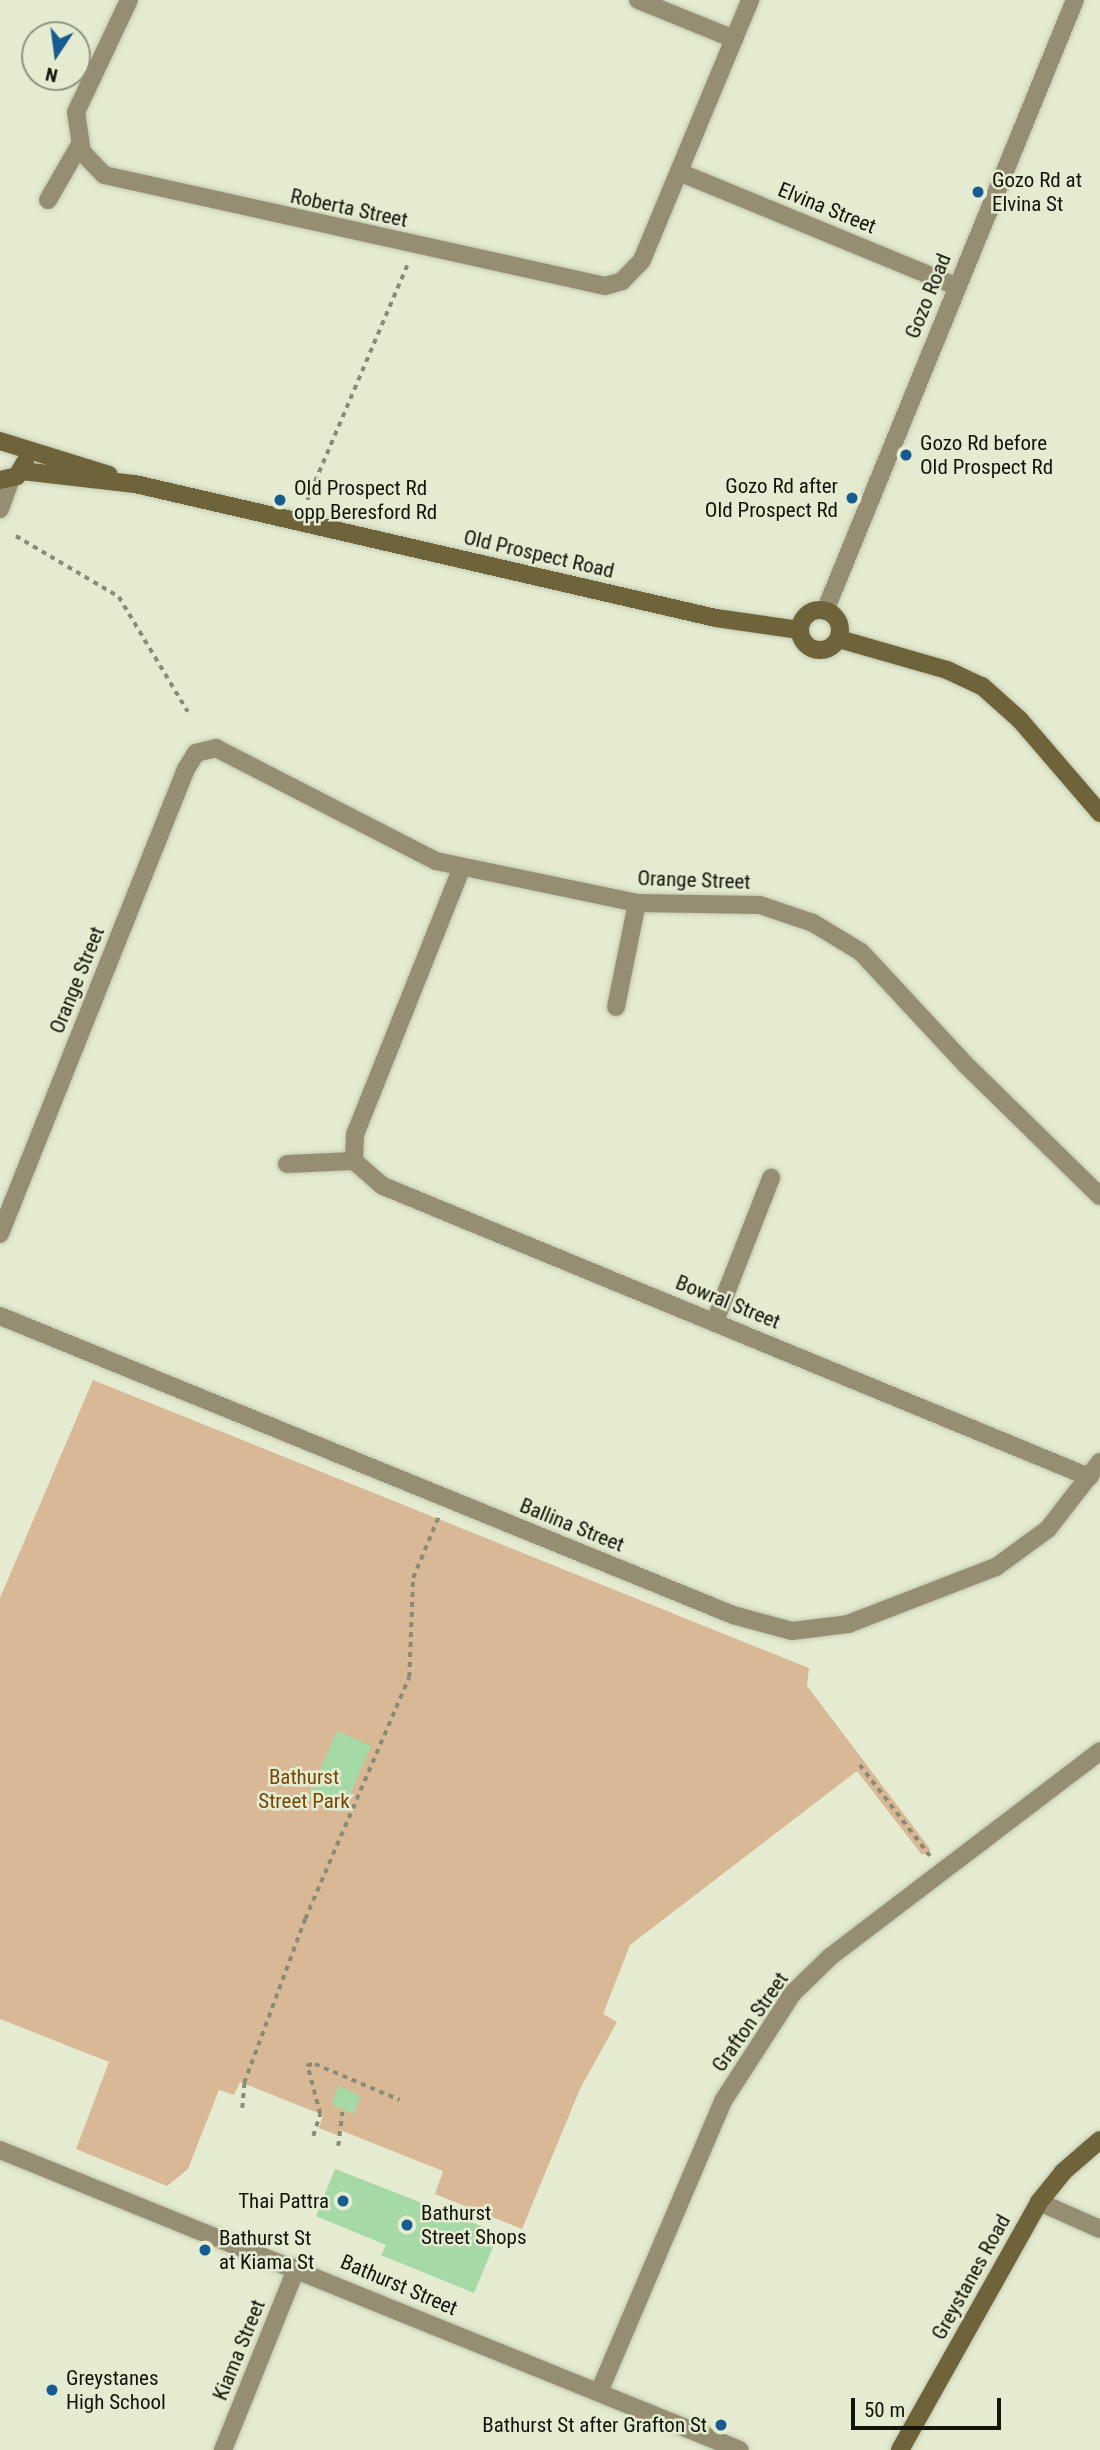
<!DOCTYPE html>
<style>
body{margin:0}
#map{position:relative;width:1100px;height:2450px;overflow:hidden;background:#e4ebd0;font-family:"Roboto Condensed",sans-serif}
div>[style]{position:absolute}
.green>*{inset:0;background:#d9b896}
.building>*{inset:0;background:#a5d9a5}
.path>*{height:3.5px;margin-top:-1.75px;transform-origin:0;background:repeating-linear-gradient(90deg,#878c78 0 5px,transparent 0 10px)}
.roads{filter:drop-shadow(0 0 2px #c2c9b0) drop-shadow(0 0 2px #c2c9b0)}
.minor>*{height:18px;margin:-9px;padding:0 9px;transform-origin:9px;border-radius:9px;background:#968e72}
.tertiary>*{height:18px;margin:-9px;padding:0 9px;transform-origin:9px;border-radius:9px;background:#968e72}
.secondary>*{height:18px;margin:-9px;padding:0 9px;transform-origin:9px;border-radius:9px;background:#6f633a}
.secondary>.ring{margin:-9px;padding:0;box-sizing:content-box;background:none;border:18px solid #6f633a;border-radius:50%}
.dots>*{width:19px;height:19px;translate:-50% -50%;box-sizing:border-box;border:4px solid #e4ebd0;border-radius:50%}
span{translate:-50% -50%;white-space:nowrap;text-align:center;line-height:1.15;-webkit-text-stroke:5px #e4ebd0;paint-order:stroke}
.poi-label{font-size:21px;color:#12140a}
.left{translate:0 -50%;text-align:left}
.right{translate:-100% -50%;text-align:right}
.street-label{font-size:21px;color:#12140a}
.park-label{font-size:21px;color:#764804}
.north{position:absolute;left:21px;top:21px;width:70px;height:70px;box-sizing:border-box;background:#e4ebd0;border:2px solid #909581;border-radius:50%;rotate:193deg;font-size:19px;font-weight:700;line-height:28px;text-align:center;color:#12140a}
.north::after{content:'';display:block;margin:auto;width:24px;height:32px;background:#165c91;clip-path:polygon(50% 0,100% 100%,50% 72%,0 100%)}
.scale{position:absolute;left:851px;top:2398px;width:150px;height:32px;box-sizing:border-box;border:4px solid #12140a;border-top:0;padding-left:9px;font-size:21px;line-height:24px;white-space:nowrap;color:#12140a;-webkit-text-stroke:5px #e4ebd0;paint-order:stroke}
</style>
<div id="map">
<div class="green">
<div style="clip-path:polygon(93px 1380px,809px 1668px,807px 1686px,931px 1850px,922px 1855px,857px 1771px,630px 1945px,603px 2014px,617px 2022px,580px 2089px,522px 2229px,435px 2194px,443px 2171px,340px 2130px,337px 2135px,319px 2128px,323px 2115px,240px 2082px,234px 2095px,219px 2090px,188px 2169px,167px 2186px,76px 2149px,109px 2062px,0 2019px,0 1598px)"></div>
</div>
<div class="building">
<div style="clip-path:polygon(337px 1731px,371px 1746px,342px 1813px,308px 1798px)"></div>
<div style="clip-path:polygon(339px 2086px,361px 2096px,353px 2114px,331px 2104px)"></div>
<div style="clip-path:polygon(335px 2169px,499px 2233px,474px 2293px,381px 2255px,386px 2245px,316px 2216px)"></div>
</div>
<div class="path">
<div style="left:307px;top:500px;width:255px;rotate:-66.9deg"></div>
<div style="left:16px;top:536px;width:120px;rotate:30.6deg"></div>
<div style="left:119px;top:597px;width:134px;rotate:59deg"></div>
<div style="left:860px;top:1765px;width:115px;rotate:52.4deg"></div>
<div style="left:242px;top:2108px;width:25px;rotate:-85deg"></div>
<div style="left:244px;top:2083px;width:175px;rotate:-69.6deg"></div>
<div style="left:305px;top:1919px;width:263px;rotate:-66.7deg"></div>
<div style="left:409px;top:1677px;width:99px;rotate:-87.7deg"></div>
<div style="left:413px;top:1578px;width:70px;rotate:-67.4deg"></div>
<div style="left:313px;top:2136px;width:23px;rotate:-72deg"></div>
<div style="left:320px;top:2114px;width:51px;rotate:-104.9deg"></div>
<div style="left:307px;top:2065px;width:8px;rotate:-7deg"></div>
<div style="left:315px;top:2064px;width:92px;rotate:23deg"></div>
<div style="left:338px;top:2146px;width:34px;rotate:-83deg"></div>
</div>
<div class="roads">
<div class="minor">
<div style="left:129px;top:0;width:124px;rotate:115.3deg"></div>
<div style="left:76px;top:112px;width:40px;rotate:81.5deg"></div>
<div style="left:82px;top:152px;width:32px;rotate:46deg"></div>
<div style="left:104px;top:175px;width:513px;rotate:12.49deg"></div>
<div style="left:605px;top:286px;width:18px;rotate:-16deg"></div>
<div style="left:622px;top:281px;width:29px;rotate:-46deg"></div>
<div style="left:642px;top:260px;width:282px;rotate:-67.4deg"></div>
<div style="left:638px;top:0;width:104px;rotate:22.1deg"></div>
<div style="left:679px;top:172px;width:300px;rotate:22.4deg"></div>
<div style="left:48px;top:200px;width:62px;rotate:-60.1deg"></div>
<div style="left:462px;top:867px;width:288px;rotate:111.8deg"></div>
<div style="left:355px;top:1134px;width:27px;rotate:92deg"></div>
<div style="left:354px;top:1161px;width:38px;rotate:41deg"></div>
<div style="left:383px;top:1186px;width:764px;rotate:22.4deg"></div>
<div style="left:616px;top:1007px;width:106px;rotate:-78.6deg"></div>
<div style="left:287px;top:1164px;width:67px;rotate:-2.6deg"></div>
<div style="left:0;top:1234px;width:501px;rotate:-68.2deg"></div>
<div style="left:186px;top:769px;width:19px;rotate:-58deg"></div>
<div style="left:196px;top:753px;width:21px;rotate:-14deg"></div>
<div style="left:216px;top:748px;width:247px;rotate:27.2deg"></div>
<div style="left:436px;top:861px;width:205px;rotate:11.8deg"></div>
<div style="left:637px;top:903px;width:123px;rotate:0.9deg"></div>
<div style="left:760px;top:905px;width:56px;rotate:18.8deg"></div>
<div style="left:813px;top:923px;width:56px;rotate:31.1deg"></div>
<div style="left:861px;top:952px;width:153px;rotate:47.1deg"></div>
<div style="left:965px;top:1064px;width:189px;rotate:44.4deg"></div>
<div style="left:0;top:1316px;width:792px;rotate:22.19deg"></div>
<div style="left:733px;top:1615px;width:61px;rotate:15.2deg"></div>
<div style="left:792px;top:1631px;width:56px;rotate:-7.1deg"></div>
<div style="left:848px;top:1624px;width:159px;rotate:-21.1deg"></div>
<div style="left:996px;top:1567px;width:64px;rotate:-36.2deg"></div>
<div style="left:1048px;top:1529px;width:85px;rotate:-52.2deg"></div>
<div style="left:715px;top:1321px;width:154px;rotate:-68.6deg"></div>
<div style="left:0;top:2150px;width:798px;rotate:22.07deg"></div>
<div style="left:1039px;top:2202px;width:67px;rotate:23.9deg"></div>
<div style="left:599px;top:2392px;width:316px;rotate:-66.9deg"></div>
<div style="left:723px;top:2101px;width:129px;rotate:-57.1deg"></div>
<div style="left:793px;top:1993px;width:52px;rotate:-44.2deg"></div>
<div style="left:830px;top:1957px;width:340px;rotate:-37.3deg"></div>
<div style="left:223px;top:2450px;width:197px;rotate:-68deg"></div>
</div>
<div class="tertiary">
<div style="left:0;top:509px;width:32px;rotate:-70deg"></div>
<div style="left:825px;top:611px;width:660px;rotate:-67.75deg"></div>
</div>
<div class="secondary">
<div style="left:0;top:441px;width:114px;rotate:17.3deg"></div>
<div style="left:22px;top:471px;width:114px;rotate:6.6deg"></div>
<div style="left:135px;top:484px;width:596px;rotate:12.99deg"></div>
<div style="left:716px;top:618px;width:84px;rotate:8.2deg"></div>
<div style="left:0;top:480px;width:17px;rotate:-13deg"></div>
<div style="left:17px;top:476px;width:16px;rotate:-60deg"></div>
<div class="ring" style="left:800px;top:610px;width:22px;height:22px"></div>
<div style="left:839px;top:639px;width:112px;rotate:16deg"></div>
<div style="left:947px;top:670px;width:38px;rotate:25deg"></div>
<div style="left:982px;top:686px;width:51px;rotate:41.8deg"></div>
<div style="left:1020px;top:720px;width:123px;rotate:49.3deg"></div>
<div style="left:900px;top:2450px;width:284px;rotate:-60.7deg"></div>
<div style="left:1039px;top:2202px;width:38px;rotate:-51deg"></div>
<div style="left:1063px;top:2172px;width:49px;rotate:-40.9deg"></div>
</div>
</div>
<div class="dots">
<div style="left:978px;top:192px;background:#165c91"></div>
<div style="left:906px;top:455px;background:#165c91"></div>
<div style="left:852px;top:498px;background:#165c91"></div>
<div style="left:280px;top:500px;background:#165c91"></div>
<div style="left:343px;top:2201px;background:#165c91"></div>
<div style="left:407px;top:2225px;background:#165c91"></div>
<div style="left:205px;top:2250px;background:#165c91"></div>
<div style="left:52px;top:2390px;background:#165c91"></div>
<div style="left:721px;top:2425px;background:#165c91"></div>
</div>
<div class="poi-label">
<span class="left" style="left:992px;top:192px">Gozo Rd at<br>Elvina St</span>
<span class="left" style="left:920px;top:455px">Gozo Rd before<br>Old Prospect Rd</span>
<span class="right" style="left:838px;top:498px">Gozo Rd after<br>Old Prospect Rd</span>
<span class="left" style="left:294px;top:500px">Old Prospect Rd<br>opp Beresford Rd</span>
<span class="right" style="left:329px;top:2201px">Thai Pattra</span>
<span class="left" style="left:421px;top:2225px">Bathurst<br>Street Shops</span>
<span class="left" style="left:219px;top:2250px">Bathurst St<br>at Kiama St</span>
<span class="left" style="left:66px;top:2390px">Greystanes<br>High School</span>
<span class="right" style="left:707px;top:2425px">Bathurst St after Grafton St</span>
</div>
<div class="street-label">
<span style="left:349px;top:208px;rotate:12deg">Roberta Street</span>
<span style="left:827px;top:208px;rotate:22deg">Elvina Street</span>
<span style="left:928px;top:296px;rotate:-68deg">Gozo Road</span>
<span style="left:539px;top:554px;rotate:13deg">Old Prospect Road</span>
<span style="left:694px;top:880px;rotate:2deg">Orange Street</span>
<span style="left:77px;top:980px;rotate:-68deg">Orange Street</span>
<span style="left:728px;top:1302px;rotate:22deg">Bowral Street</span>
<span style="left:572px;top:1525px;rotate:22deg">Ballina Street</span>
<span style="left:750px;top:2022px;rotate:-55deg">Grafton Street</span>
<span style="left:971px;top:2277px;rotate:-61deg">Greystanes Road</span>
<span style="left:399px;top:2285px;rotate:23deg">Bathurst Street</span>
<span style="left:239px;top:2350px;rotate:-68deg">Kiama Street</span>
</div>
<div class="park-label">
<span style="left:304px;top:1789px">Bathurst<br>Street Park</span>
</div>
<div class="north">N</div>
<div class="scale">50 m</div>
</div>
